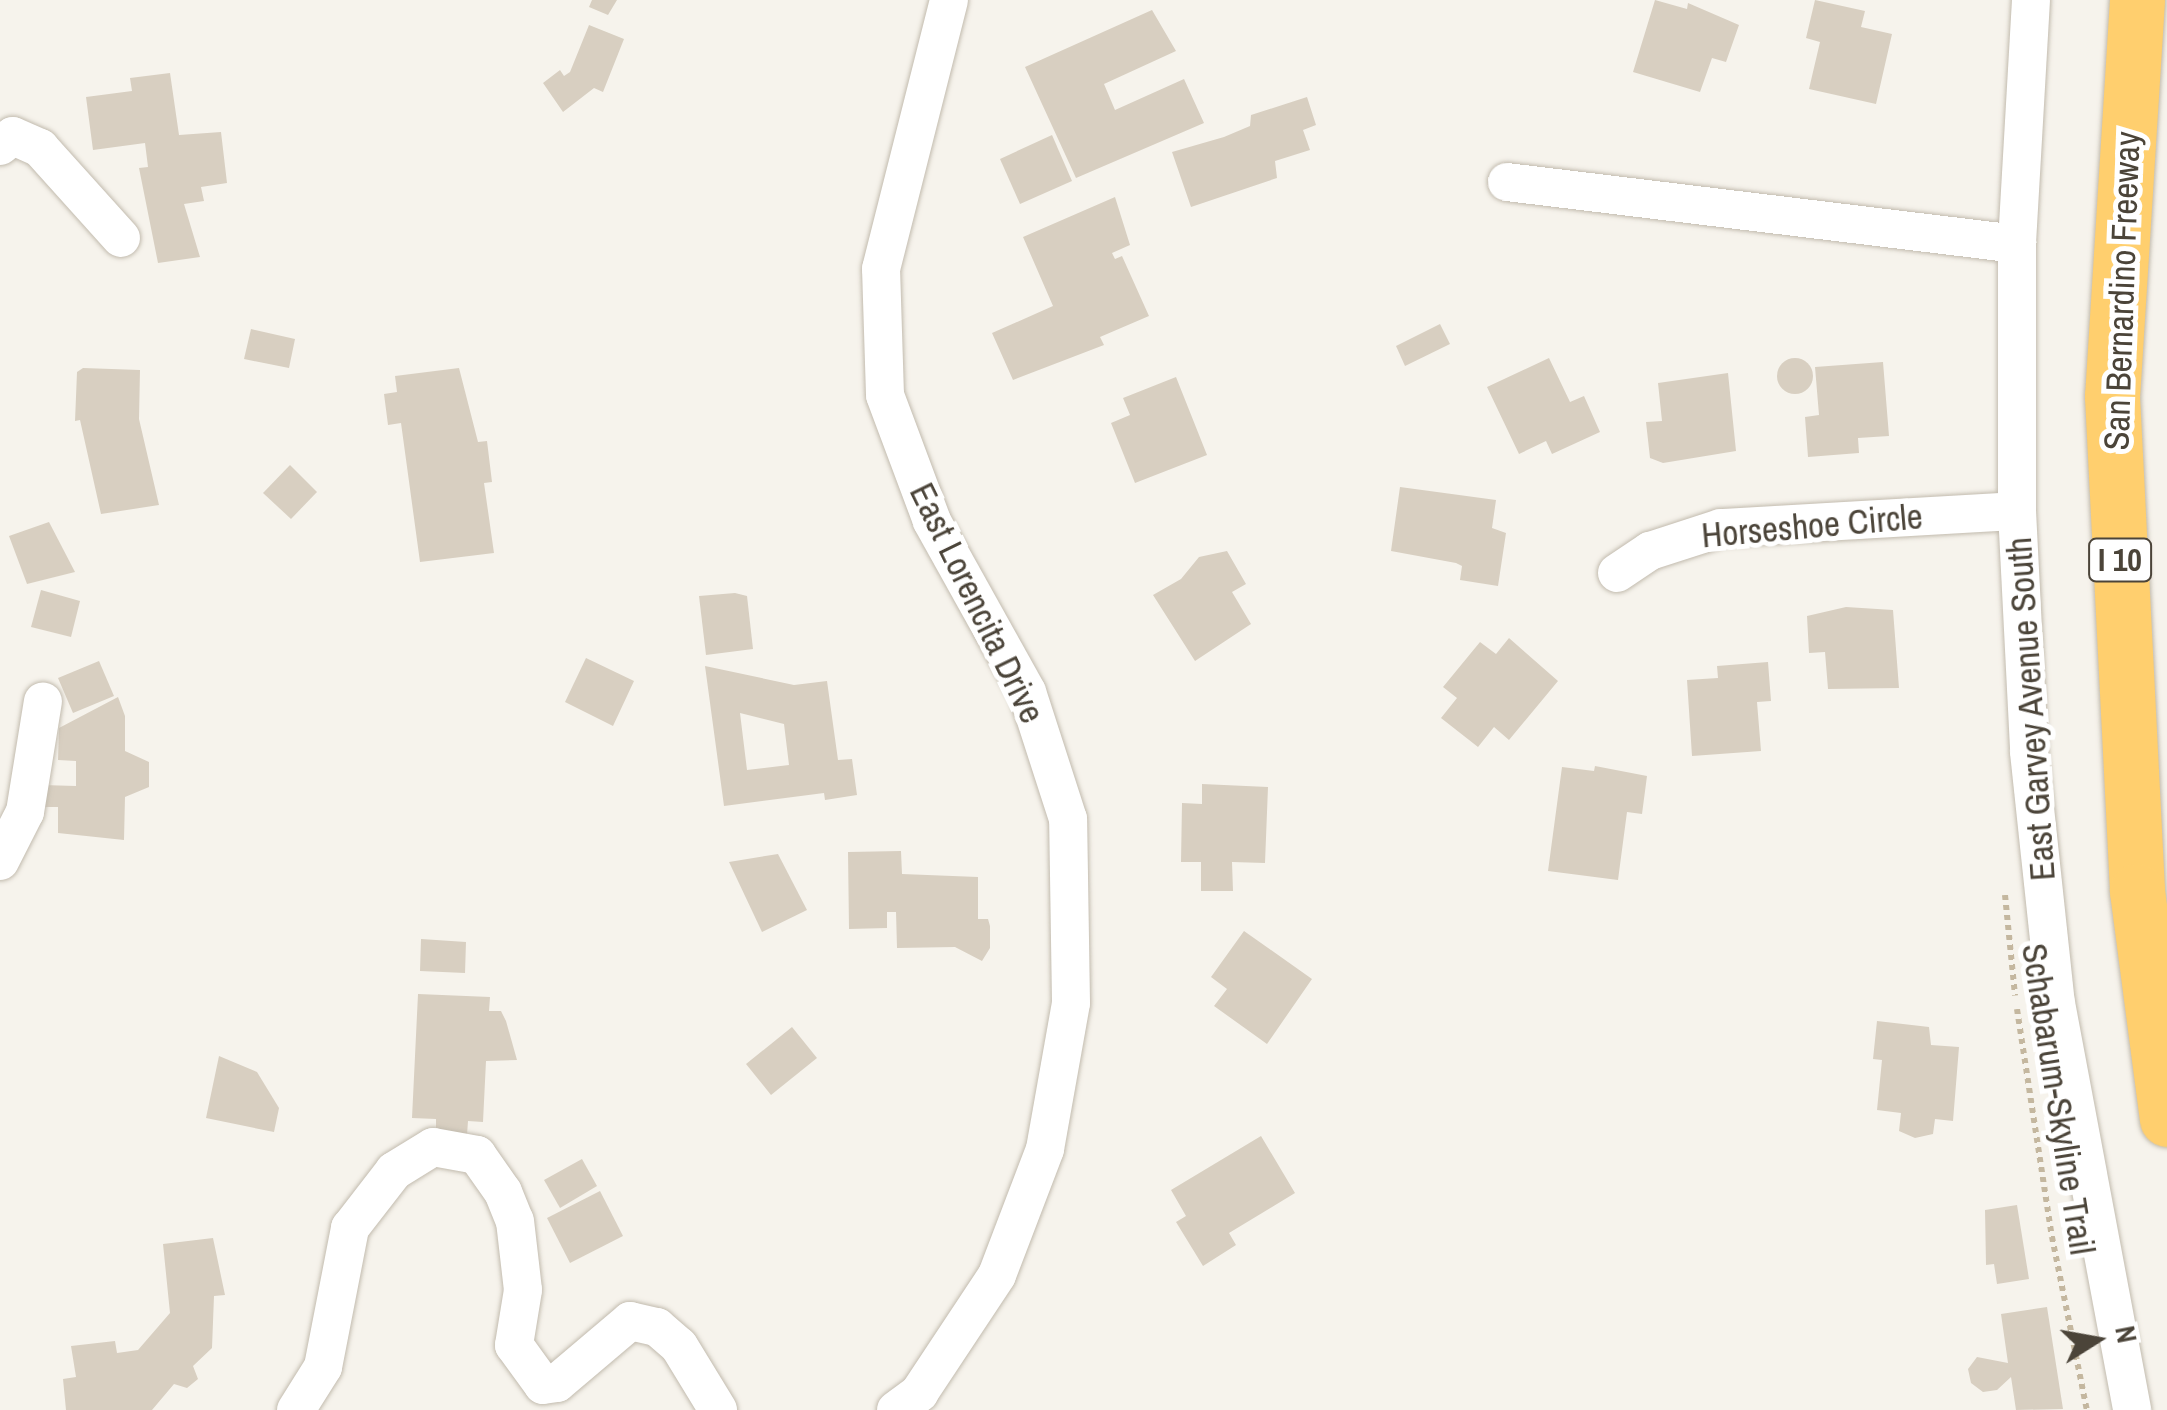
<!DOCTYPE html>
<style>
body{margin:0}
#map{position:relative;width:2167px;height:1410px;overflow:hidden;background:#f6f3ec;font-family:"Archivo Narrow",sans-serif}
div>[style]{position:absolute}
.building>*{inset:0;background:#d8cfc1}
.round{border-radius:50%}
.path>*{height:6px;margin-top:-3px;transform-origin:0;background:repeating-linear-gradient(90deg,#c4b79f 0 5px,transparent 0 10px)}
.roads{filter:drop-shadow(0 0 2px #c2bbae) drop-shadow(0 0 2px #c2bbae)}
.minor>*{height:38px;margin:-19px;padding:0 19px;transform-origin:19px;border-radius:19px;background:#fff}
.highway>*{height:55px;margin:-27.5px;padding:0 27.5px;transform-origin:27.5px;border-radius:27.5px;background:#ffcf6e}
span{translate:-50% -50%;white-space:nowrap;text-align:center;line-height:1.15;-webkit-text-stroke:10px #fff;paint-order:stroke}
.shield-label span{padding:2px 8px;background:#fff;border:2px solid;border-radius:8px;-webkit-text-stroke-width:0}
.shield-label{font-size:32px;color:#4b4439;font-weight:700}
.street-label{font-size:35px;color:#4b4439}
.north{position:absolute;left:2047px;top:1290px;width:100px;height:100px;-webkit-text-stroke:8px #fff;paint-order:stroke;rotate:79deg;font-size:28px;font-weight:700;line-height:40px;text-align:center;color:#4b4439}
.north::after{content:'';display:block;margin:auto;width:35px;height:45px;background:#4b4439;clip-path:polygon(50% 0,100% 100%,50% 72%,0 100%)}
</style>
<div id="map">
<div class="building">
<div style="clip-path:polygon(592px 0,617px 0,608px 15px,589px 7px)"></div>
<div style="clip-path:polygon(1655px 0,1687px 9px,1688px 3px,1739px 25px,1726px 62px,1712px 58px,1700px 92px,1633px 72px)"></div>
<div style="clip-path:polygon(1815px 0,1865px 11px,1861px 27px,1892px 34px,1876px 104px,1809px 89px,1820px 42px,1806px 38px)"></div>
<div style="clip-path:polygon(1152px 10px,1176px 51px,1104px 84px,1115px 110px,1184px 79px,1204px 123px,1076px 178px,1025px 67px)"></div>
<div style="clip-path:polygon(589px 25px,624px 39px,603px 92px,594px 88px,563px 112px,543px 83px,560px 70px,564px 76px,570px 72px)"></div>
<div style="clip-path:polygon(170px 73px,179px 135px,221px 132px,227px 183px,201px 187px,204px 201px,184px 204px,200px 257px,158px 263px,139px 168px,148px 167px,145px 143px,93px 150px,86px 97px,132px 91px,130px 78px)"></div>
<div style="clip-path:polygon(1307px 97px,1316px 125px,1303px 130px,1310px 150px,1275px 161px,1277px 178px,1191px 207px,1172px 152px,1224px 137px,1250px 126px,1251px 115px)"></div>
<div style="clip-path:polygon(1052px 135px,1072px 181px,1020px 204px,1000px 159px)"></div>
<div style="clip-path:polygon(1115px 197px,1130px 245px,1112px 253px,1115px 259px,1122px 256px,1149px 316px,1100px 337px,1104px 345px,1013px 380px,992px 333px,1053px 306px,1023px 237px)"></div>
<div style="clip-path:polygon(1440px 324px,1450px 344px,1405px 366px,1396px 346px)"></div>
<div style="clip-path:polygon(251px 329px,295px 339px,289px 368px,244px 359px)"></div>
<div class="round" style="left:1777px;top:358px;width:36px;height:36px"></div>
<div style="clip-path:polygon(1549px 358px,1570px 402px,1584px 396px,1600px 432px,1552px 454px,1546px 441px,1519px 454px,1487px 387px)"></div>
<div style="clip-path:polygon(1883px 362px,1889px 436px,1858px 438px,1859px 453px,1808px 457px,1805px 417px,1819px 415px,1815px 367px)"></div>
<div style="clip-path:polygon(83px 368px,140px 370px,139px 419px,159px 505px,101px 514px,80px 420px,75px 421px,77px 372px)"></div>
<div style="clip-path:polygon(459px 368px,478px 442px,487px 441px,492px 482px,484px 483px,494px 553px,420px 562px,401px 423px,388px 425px,384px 394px,397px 392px,395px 376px)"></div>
<div style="clip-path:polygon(1728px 373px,1736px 451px,1663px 463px,1650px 458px,1646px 422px,1662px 421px,1658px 383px)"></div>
<div style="clip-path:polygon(1176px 377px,1207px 455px,1135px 483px,1111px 423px,1130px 415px,1123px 398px)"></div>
<div style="clip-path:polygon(290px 465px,317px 492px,291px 519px,263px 493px)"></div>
<div style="clip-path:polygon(1400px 487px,1496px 500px,1492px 528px,1506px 533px,1498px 586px,1460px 580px,1462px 566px,1456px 563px,1391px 551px)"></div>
<div style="clip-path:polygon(49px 522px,75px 572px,27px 584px,9px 536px)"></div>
<div style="clip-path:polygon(1227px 551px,1246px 584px,1232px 592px,1251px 624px,1195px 661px,1153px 595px,1181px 579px,1199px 557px)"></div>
<div style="clip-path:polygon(41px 590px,80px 601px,71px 637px,31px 627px)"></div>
<div style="clip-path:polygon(735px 593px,747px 596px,753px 649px,706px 655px,699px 596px)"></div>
<div style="clip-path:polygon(1846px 607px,1893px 610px,1899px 688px,1828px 689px,1825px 652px,1809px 653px,1807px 616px)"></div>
<div style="clip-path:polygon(1509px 638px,1558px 681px,1509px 740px,1494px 727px,1478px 747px,1441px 718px,1457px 698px,1443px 687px,1480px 642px,1496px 654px)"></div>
<div style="clip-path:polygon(586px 658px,634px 681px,613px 726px,565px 702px)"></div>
<div style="clip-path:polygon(99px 661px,114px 696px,73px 713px,58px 678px)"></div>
<div style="clip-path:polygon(1768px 662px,1771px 701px,1757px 702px,1761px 751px,1692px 756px,1687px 680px,1718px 678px,1717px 666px)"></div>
<div style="clip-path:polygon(evenodd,705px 666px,794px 685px,827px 681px,838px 760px,852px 759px,857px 795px,825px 800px,824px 793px,724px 806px,705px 666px,740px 713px,784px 724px,789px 765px,747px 770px,740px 713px)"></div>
<div style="clip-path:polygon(118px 697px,125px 716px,125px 751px,149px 762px,149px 787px,125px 797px,124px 840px,58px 833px,58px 807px,42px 807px,42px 785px,76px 786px,76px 761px,58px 760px,59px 728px)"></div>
<div style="clip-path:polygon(1595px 766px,1647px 776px,1642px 814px,1627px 812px,1618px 880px,1548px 871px,1562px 767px,1594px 771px)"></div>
<div style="clip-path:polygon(1202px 784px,1268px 787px,1265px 863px,1232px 862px,1233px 891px,1201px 891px,1201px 862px,1181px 862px,1182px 803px,1202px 804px)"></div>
<div style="clip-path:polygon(901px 851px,902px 874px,978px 877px,978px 919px,988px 919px,990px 926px,990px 948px,982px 961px,955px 947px,897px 948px,896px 912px,887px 912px,887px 928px,849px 929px,848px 852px)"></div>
<div style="clip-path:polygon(778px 854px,807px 910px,762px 932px,729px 862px)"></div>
<div style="clip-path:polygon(1244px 931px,1312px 979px,1267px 1044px,1214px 1006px,1227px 989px,1211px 977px)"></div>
<div style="clip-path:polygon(421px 939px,466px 942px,465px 973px,420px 971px)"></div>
<div style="clip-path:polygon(418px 994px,490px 997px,489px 1011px,501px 1011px,506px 1021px,517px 1060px,486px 1061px,483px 1122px,468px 1121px,467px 1135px,436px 1134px,436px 1119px,412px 1118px)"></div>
<div style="clip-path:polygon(1877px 1021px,1929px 1027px,1931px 1045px,1959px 1047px,1953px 1121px,1935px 1119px,1933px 1134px,1915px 1138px,1899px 1131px,1901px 1113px,1877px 1110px,1882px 1060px,1873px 1059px)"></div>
<div style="clip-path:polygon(792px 1027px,817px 1058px,771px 1095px,746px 1064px)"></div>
<div style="clip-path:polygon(219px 1056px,257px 1072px,279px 1108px,274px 1132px,206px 1118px)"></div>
<div style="clip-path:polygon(1261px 1136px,1295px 1193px,1229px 1233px,1236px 1245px,1203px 1266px,1176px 1222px,1186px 1216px,1171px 1190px)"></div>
<div style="clip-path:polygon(582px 1159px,597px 1186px,560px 1208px,544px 1180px)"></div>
<div style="clip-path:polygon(600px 1191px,623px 1236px,570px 1263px,547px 1218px)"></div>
<div style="clip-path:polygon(2017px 1205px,2029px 1279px,1997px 1284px,1994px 1264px,1986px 1265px,1985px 1210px)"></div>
<div style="clip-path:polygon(213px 1238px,225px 1295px,214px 1296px,212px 1348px,193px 1366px,198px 1379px,187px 1388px,174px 1384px,152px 1410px,66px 1410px,63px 1379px,76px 1377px,71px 1346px,115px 1341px,117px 1353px,138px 1350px,170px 1313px,163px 1244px)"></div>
<div style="clip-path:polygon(2047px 1307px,2063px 1409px,2016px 1410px,2011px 1377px,1997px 1390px,1983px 1392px,1971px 1383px,1968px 1369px,1977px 1357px,2008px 1363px,2001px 1314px)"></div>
</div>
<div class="path">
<div style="left:2005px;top:895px;width:101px;rotate:84.3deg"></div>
<div style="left:2017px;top:1009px;width:231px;rotate:81.3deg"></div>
<div style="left:2052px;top:1237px;width:177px;rotate:78.6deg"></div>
</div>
<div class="roads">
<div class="minor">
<div style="left:2031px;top:0;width:244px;rotate:93.3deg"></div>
<div style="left:2017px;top:244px;width:267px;rotate:90deg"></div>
<div style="left:2017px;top:511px;width:241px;rotate:87.1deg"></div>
<div style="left:2029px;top:752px;width:252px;rotate:83.9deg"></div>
<div style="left:2056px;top:1003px;width:414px;rotate:79.4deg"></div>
<div style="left:0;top:146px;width:16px;rotate:-38deg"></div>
<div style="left:13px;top:136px;width:30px;rotate:24deg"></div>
<div style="left:40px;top:148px;width:121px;rotate:48deg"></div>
<div style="left:1507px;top:182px;width:514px;rotate:6.93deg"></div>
<div style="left:1617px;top:573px;width:40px;rotate:-34deg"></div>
<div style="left:1650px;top:551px;width:75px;rotate:-17.9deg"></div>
<div style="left:1721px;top:528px;width:296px;rotate:-3.3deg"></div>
<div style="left:0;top:861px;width:55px;rotate:-63deg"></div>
<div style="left:25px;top:812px;width:112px;rotate:-80.8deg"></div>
<div style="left:296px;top:1410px;width:51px;rotate:-57.9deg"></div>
<div style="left:323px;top:1367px;width:142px;rotate:-79deg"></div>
<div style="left:350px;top:1228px;width:72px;rotate:-52.3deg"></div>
<div style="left:394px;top:1171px;width:46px;rotate:-31.6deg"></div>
<div style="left:433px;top:1147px;width:45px;rotate:10.3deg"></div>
<div style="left:477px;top:1155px;width:45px;rotate:54.9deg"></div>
<div style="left:503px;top:1192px;width:31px;rotate:68deg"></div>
<div style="left:515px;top:1221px;width:69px;rotate:83.4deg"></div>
<div style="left:523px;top:1290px;width:56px;rotate:99.3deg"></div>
<div style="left:514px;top:1345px;width:49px;rotate:54.1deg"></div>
<div style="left:543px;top:1385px;width:14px;rotate:-8deg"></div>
<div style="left:557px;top:1383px;width:96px;rotate:-40.3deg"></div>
<div style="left:630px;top:1321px;width:28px;rotate:13deg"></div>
<div style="left:657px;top:1327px;width:29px;rotate:41deg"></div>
<div style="left:679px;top:1346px;width:75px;rotate:58.6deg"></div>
<div style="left:896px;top:1410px;width:29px;rotate:-36deg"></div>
<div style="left:919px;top:1393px;width:141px;rotate:-56.5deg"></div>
<div style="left:997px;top:1275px;width:135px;rotate:-69.1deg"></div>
<div style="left:1045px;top:1149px;width:148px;rotate:-79.9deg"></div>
<div style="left:1071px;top:1003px;width:184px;rotate:-90.9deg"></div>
<div style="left:1068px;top:819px;width:133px;rotate:-107.9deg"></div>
<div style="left:1027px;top:692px;width:196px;rotate:-119.1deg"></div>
<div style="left:932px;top:521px;width:134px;rotate:-110.5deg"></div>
<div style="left:885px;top:395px;width:126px;rotate:-91.8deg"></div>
<div style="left:881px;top:269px;width:277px;rotate:-75.8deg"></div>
</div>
<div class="highway">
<div style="left:2137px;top:0;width:397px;rotate:93.6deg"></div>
<div style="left:2112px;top:396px;width:496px;rotate:87.1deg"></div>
<div style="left:2137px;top:891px;width:230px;rotate:82.5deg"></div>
</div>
</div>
<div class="shield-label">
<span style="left:2120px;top:560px">I 10</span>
</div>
<div class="street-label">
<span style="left:2122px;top:291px;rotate:-88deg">San Bernardino Freeway</span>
<span style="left:1812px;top:526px;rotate:-5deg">Horseshoe Circle</span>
<span style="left:977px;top:603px;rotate:64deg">East Lorencita Drive</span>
<span style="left:2031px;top:709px;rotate:-94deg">East Garvey Avenue South</span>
<span style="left:2058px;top:1099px;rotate:81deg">Schabarum-Skyline Trail</span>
</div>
<div class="north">N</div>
</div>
